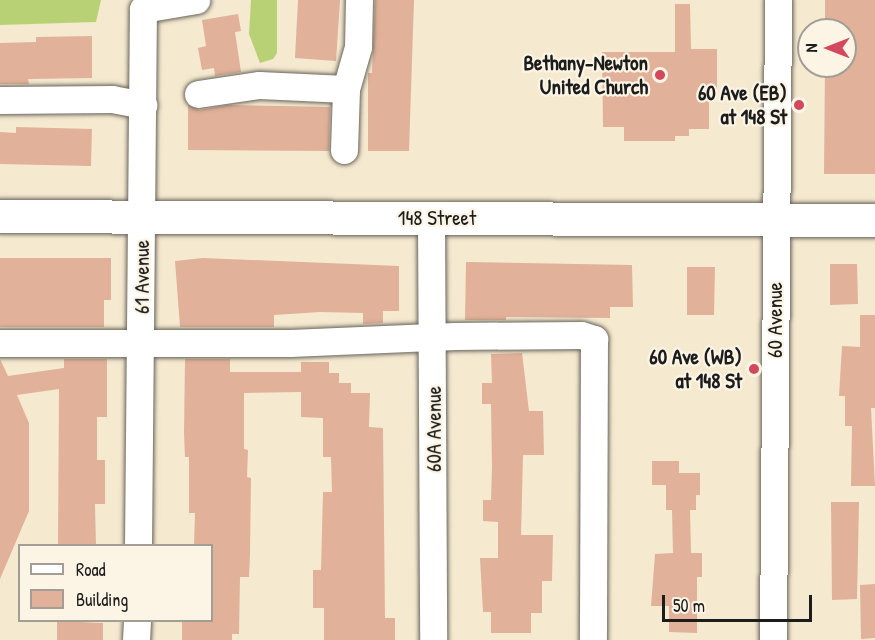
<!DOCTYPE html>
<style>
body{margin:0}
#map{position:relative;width:875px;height:640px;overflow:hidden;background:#f5e9d0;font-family:"Patrick Hand",sans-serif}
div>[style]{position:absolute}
.green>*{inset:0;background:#b9d175}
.building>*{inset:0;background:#e1b199}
.roads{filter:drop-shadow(0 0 2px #68645b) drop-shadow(0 0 2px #68645b)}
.minor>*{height:27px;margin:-13.5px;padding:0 13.5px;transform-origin:13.5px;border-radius:13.5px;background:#fff}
.major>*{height:33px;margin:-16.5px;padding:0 16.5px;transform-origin:16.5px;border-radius:16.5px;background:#fff}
.dots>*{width:16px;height:16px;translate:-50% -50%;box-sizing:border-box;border:3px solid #fcf5e5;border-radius:50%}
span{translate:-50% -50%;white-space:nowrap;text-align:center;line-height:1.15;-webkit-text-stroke:4.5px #fcf5e5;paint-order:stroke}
.poi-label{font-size:21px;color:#1c1c1c;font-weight:700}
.right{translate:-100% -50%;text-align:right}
.street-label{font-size:21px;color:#1c1c1c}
.legend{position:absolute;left:18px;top:544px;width:195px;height:78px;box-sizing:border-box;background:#fcf5e5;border:2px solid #a29e95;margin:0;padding:8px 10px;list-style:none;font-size:18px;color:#1c1c1c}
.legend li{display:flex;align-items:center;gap:12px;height:30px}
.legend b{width:30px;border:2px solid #a29e95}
.north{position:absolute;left:797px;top:18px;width:60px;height:60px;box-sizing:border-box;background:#fcf5e5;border:2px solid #a29e95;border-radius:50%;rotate:270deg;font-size:16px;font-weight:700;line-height:24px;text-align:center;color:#1c1c1c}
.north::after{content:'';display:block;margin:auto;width:21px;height:27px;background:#d1495b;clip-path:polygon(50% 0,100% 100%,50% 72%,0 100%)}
.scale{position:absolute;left:662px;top:595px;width:150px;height:27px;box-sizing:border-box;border:3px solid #1c1c1c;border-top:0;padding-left:8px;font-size:18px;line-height:21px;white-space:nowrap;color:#1c1c1c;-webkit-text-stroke:4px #fcf5e5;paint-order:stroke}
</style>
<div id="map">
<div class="green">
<div style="clip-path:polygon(0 0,101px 0,96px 22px,0 25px)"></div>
<div style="clip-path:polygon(251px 0,277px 0,277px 53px,273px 59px,260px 63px,249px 34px)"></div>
</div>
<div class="building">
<div style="clip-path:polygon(298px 0,340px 0,336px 61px,295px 58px)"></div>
<div style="clip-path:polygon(375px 0,414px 0,409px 151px,368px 151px,368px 73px,372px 73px)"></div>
<div style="clip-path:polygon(825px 0,875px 0,875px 174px,824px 174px,825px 66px,845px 66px,845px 30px,825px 30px)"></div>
<div style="clip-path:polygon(675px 4px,690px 4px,691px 49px,717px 49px,717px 98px,709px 98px,709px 129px,689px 129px,689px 136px,675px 136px,675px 141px,624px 141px,624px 127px,603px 127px,602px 52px,675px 52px)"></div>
<div style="clip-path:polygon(238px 14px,241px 31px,235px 32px,241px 72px,215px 76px,214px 68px,202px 70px,198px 48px,206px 46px,202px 20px)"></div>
<div style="clip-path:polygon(92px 36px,92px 78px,28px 79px,29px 84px,0 84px,0 43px,36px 42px,36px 37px)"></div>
<div style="clip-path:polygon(188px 105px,200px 110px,228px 105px,330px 107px,329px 151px,188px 150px)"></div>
<div style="clip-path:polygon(16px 127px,92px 129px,91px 166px,0 164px,0 132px,16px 133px)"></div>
<div style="clip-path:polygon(0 258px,111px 258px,111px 300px,104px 300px,104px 327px,0 327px)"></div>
<div style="clip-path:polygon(203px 258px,399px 266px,399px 311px,383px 311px,383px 323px,363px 324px,363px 313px,320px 312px,274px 315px,274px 327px,180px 327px,175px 261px)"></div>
<div style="clip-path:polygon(466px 262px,632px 265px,633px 307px,610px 307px,610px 318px,506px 317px,506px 320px,465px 320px)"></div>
<div style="clip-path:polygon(830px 264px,857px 264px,858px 304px,830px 305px)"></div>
<div style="clip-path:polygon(687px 267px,715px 267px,714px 315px,687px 315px)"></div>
<div style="clip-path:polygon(860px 315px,875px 315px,875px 408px,871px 408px,875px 486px,851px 486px,852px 426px,845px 426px,845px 396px,839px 396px,842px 346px,860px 347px)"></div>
<div style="clip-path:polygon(522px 353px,529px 411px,543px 411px,544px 455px,523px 455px,521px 535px,553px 535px,552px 581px,542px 581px,542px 613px,531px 613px,531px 633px,491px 633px,491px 612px,483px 612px,480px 558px,498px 558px,498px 522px,483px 521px,483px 500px,491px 500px,492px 467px,491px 404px,482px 404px,482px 383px,492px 383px,491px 354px)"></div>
<div style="clip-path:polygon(0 359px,8px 376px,64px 368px,64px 359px,107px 359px,107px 417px,97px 417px,97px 460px,105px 460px,105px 504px,95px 504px,96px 546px,58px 546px,59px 389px,17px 395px,29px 423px,29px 511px,0 579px)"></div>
<div style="clip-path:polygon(185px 359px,230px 359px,230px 372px,301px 372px,301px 362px,329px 362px,329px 373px,339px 373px,339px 383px,351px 383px,351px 393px,370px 393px,369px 427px,383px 428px,385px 618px,395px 618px,395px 640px,324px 640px,324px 608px,313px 608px,313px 570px,321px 570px,323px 492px,332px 492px,331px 457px,323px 457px,323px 418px,301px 417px,301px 392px,244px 393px,244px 449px,248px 450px,247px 477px,251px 478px,250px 554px,249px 577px,240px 577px,239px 634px,232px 634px,232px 640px,182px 640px,182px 621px,212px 621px,212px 546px,194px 546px,195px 513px,189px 513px,189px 457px,185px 457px,184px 433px)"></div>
<div style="clip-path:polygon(652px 461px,679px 461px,679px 473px,700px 473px,700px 495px,696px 495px,696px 510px,690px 510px,691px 553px,702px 553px,702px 577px,697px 577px,697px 633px,669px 632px,669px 606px,651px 606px,655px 554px,673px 553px,672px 510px,666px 510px,666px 485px,652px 485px)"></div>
<div style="clip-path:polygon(831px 502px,859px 502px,857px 599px,832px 600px)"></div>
<div style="clip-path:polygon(875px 584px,875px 638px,861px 639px,860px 585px)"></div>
<div style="clip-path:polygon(57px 621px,103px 623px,103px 640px,57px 640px)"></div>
</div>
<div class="roads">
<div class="minor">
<div style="left:198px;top:94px;width:62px;rotate:-8.4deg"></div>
<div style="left:259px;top:85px;width:87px;rotate:2.6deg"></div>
<div style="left:0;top:100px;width:112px;rotate:-0.5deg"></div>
<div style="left:112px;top:99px;width:32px;rotate:11deg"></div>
<div style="left:344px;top:150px;width:61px;rotate:-88.1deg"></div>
<div style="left:346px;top:89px;width:44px;rotate:-74.1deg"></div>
<div style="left:358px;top:47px;width:47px;rotate:-88.8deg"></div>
<div style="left:431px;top:218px;width:422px;rotate:89.7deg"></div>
<div style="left:0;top:343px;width:290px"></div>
<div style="left:290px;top:343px;width:165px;rotate:-2.4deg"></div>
<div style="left:455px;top:336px;width:126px;rotate:-0.5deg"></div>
<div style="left:581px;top:335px;width:14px;rotate:17deg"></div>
<div style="left:594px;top:339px;width:301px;rotate:90.2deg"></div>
<div style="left:138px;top:546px;width:537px;rotate:-89.47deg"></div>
<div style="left:143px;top:9px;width:54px;rotate:-9.6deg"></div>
<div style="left:136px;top:640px;width:20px;rotate:-87deg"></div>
<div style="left:773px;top:640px;width:640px;rotate:-89.55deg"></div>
</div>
<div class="major">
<div style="left:0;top:216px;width:875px;rotate:0.26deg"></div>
</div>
</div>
<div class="dots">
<div style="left:660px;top:75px;background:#d1495b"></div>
<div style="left:799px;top:105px;background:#d1495b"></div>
<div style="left:754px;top:369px;background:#d1495b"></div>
</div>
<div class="poi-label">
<span class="right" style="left:648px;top:75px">Bethany-Newton<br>United Church</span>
<span class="right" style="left:787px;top:105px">60 Ave (EB)<br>at 148 St</span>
<span class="right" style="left:742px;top:369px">60 Ave (WB)<br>at 148 St</span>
</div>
<div class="street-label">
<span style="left:437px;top:218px">148 Street</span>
<span style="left:142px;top:277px;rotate:-90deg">61 Avenue</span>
<span style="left:775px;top:320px;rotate:-90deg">60 Avenue</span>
<span style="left:434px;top:429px;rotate:-90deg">60A Avenue</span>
</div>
<ul class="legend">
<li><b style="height:8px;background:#fff"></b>Road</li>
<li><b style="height:16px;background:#e1b199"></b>Building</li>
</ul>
<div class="north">N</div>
<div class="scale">50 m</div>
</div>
